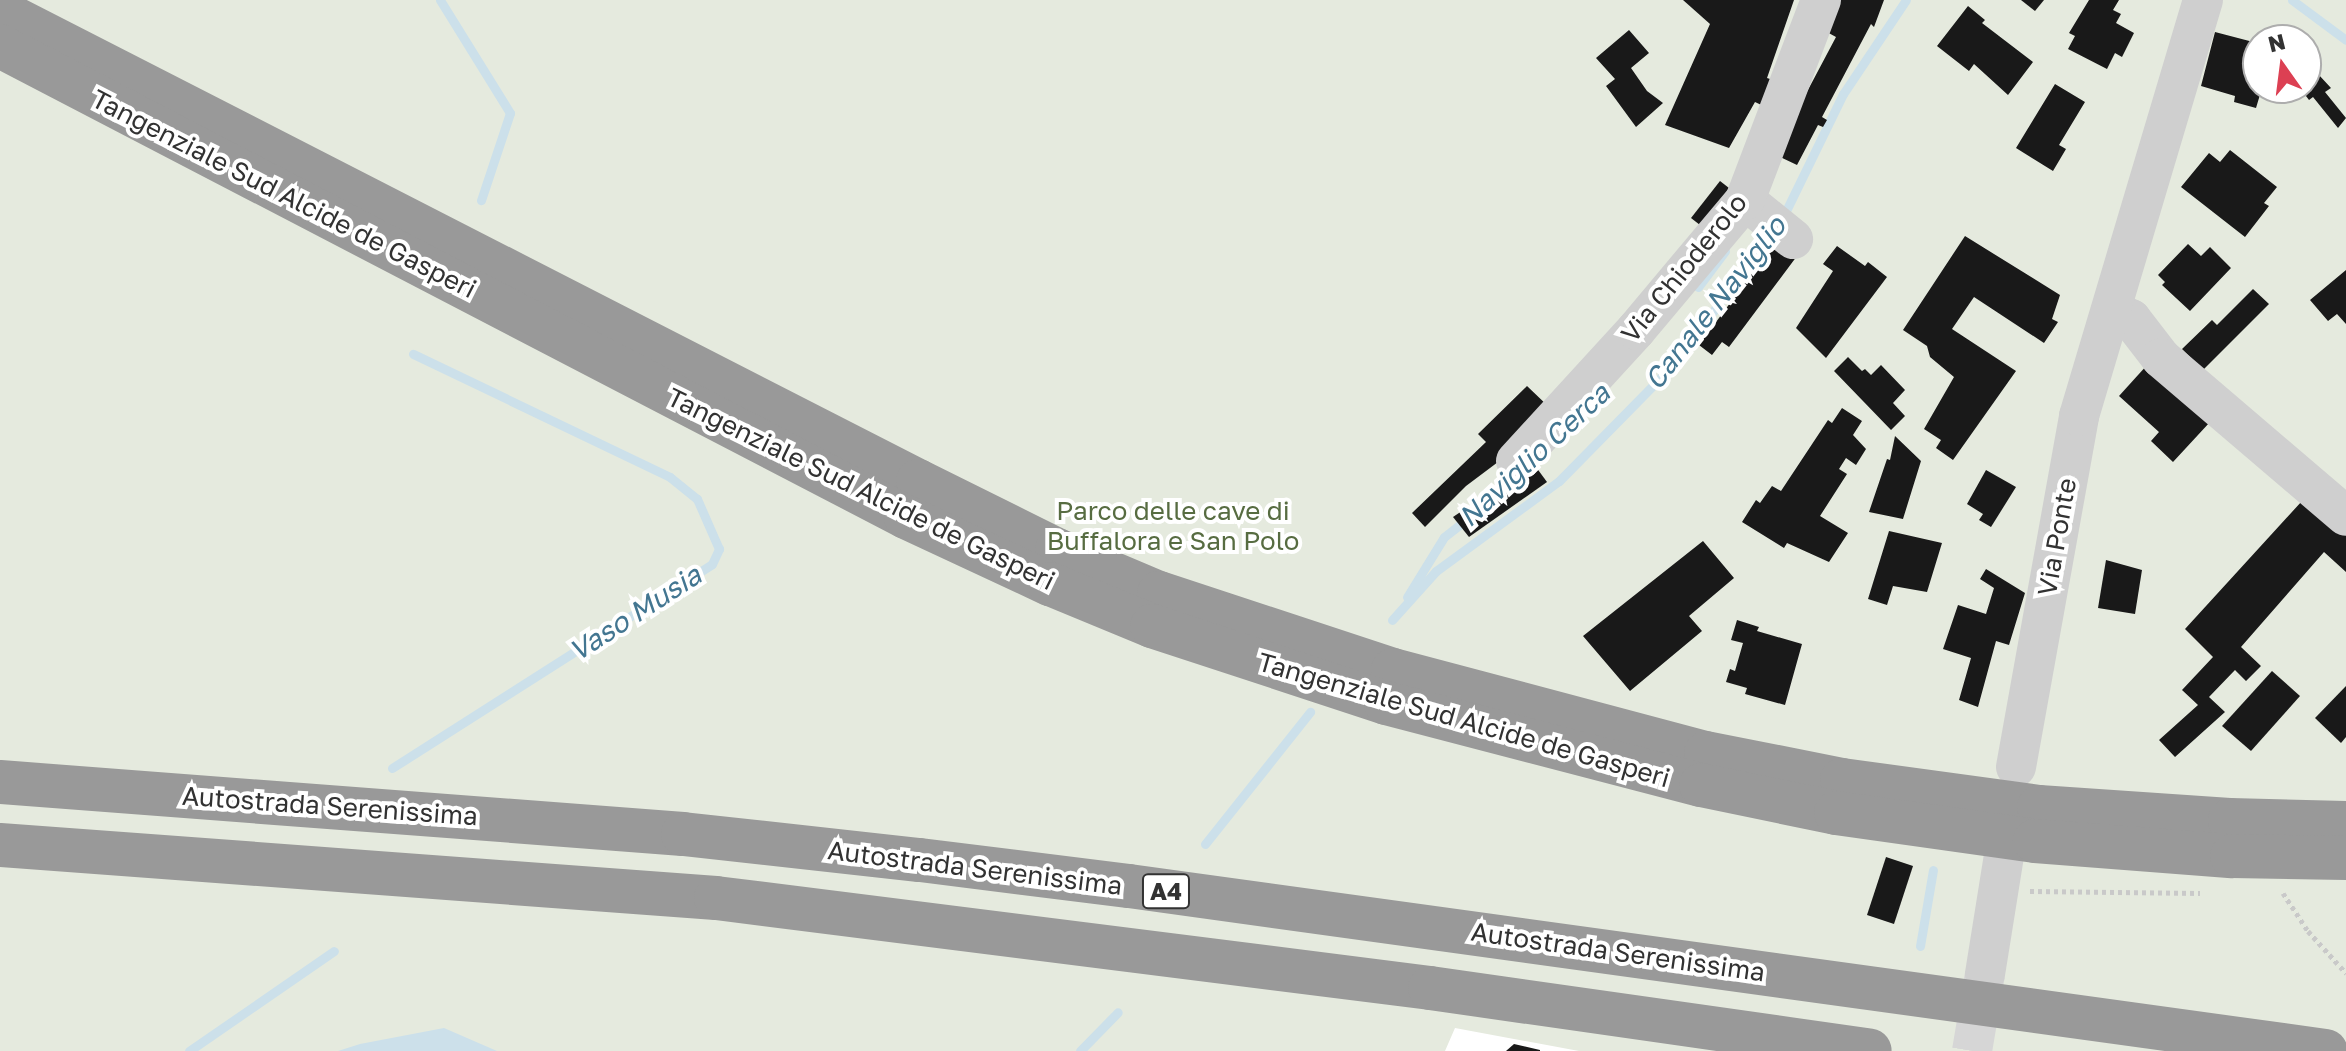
<!DOCTYPE html>
<style>
body{margin:0}
#map{position:relative;width:2346px;height:1051px;overflow:hidden;background:#fff;font-family:"Golos Text",sans-serif}
div>[style]{position:absolute}
.green>*{inset:0;background:#e5eade}
.water>*{inset:0;background:#cce0ea}
.stream>*{height:9px;margin:-4.5px;padding:0 4.5px;transform-origin:4.5px;border-radius:4.5px;background:#cce0ea}
.building>*{inset:0;background:#191919}
.minor-tunnel>*{height:40px;margin-top:-20px;transform-origin:0;background:repeating-linear-gradient(90deg,#d6d6d6 0 40px,transparent 0 60px)}
.path>*{height:5px;margin-top:-2.5px;transform-origin:0;background:repeating-linear-gradient(90deg,#c9c9c9 0 4px,transparent 0 8px)}
.minor>*{height:40px;margin:-20px;padding:0 20px;transform-origin:20px;border-radius:20px;background:#cfcfcf}
.highway>*{height:44px;margin:-22px;padding:0 22px;transform-origin:22px;border-radius:22px;background:#999}
span{translate:-50% -50%;white-space:nowrap;text-align:center;line-height:1.15;-webkit-text-stroke:8px #fff;paint-order:stroke}
.shield-label span{padding:2px 6px;background:#fff;border:2px solid;border-radius:6px;-webkit-text-stroke-width:0}
.shield-label{font-size:24px;color:#323232;font-weight:700}
.street-label{font-size:26px;color:#323232}
.park-label{font-size:26px;color:#576c41}
.water-label{font-size:28px;color:#437691;font-style:italic}
.north{position:absolute;left:2242px;top:24px;width:80px;height:80px;box-sizing:border-box;background:#fff;border:2px solid #adadad;border-radius:50%;rotate:346deg;font-size:22px;font-weight:700;line-height:32px;text-align:center;color:#323232}
.north::after{content:'';display:block;margin:auto;width:28px;height:36px;background:#dc4053;clip-path:polygon(50% 0,100% 100%,50% 72%,0 100%)}
</style>
<div id="map">
<div class="green">
<div style="clip-path:polygon(evenodd,0 0,2346px 0,2346px 1051px,1579px 1051px,1455px 1028px,1445px 1051px,0 1051px,0 0,2258px 40px,2306px 40px,2306px 88px,2258px 88px,2258px 40px)"></div>
</div>
<div class="water">
<div style="clip-path:polygon(444px 1028px,497px 1051px,338px 1051px,360px 1044px)"></div>
</div>
<div class="stream">
<div style="left:440px;top:0;width:133px;rotate:58.2deg"></div>
<div style="left:510px;top:113px;width:92px;rotate:108.4deg"></div>
<div style="left:2292px;top:0;width:67px;rotate:36.5deg"></div>
<div style="left:1782px;top:219px;width:139px;rotate:-64deg"></div>
<div style="left:1843px;top:94px;width:113px;rotate:-56.2deg"></div>
<div style="left:1698px;top:287px;width:45px;rotate:-53.1deg"></div>
<div style="left:1407px;top:597px;width:70px;rotate:-58.3deg"></div>
<div style="left:1444px;top:537px;width:31px;rotate:-38deg"></div>
<div style="left:1392px;top:620px;width:66px;rotate:-48.1deg"></div>
<div style="left:1436px;top:571px;width:152px;rotate:-36.2deg"></div>
<div style="left:1559px;top:481px;width:163px;rotate:-45.5deg"></div>
<div style="left:1673px;top:365px;width:164px;rotate:-53.2deg"></div>
<div style="left:392px;top:768px;width:379px;rotate:-32.5deg"></div>
<div style="left:712px;top:564px;width:17px;rotate:-65deg"></div>
<div style="left:719px;top:549px;width:55px;rotate:-113.7deg"></div>
<div style="left:697px;top:499px;width:35px;rotate:-141deg"></div>
<div style="left:670px;top:477px;width:285px;rotate:-154.4deg"></div>
<div style="left:1205px;top:844px;width:169px;rotate:-51.5deg"></div>
<div style="left:1920px;top:946px;width:77px;rotate:-80.3deg"></div>
<div style="left:189px;top:1051px;width:176px;rotate:-34.6deg"></div>
<div style="left:1080px;top:1051px;width:54px;rotate:-45.7deg"></div>
</div>
<div class="building">
<div style="clip-path:polygon(1683px 0,1794px 0,1767px 78px,1782px 83px,1772px 110px,1755px 102px,1729px 148px,1665px 125px,1710px 24px)"></div>
<div style="clip-path:polygon(1841px 0,1884px 0,1874px 27px,1871px 24px,1822px 117px,1827px 120px,1823px 127px,1818px 125px,1797px 165px,1774px 154px,1836px 37px,1825px 31px)"></div>
<div style="clip-path:polygon(2021px 0,2044px 0,2035px 11px)"></div>
<div style="clip-path:polygon(2089px 0,2119px 0,2113px 10px,2121px 14px,2116px 23px,2134px 33px,2122px 57px,2115px 53px,2107px 69px,2068px 49px,2075px 36px,2069px 33px)"></div>
<div style="clip-path:polygon(1968px 6px,1985px 20px,1982px 23px,2033px 62px,2008px 95px,1974px 64px,1969px 71px,1937px 46px)"></div>
<div style="clip-path:polygon(1629px 30px,1649px 53px,1631px 68px,1647px 91px,1663px 103px,1636px 127px,1606px 86px,1615px 79px,1596px 58px)"></div>
<div style="clip-path:polygon(2215px 32px,2257px 43px,2252px 63px,2258px 65px,2258px 88px,2262px 88px,2256px 108px,2234px 102px,2235px 96px,2201px 86px)"></div>
<div style="clip-path:polygon(2306px 61px,2331px 88px,2325px 92px,2346px 118px,2338px 128px,2313px 97px,2309px 100px,2300px 88px,2306px 88px)"></div>
<div style="clip-path:polygon(2055px 84px,2085px 102px,2059px 145px,2066px 149px,2053px 171px,2016px 148px)"></div>
<div style="clip-path:polygon(2230px 150px,2277px 187px,2264px 203px,2269px 206px,2245px 237px,2181px 187px,2209px 153px,2220px 162px)"></div>
<div style="clip-path:polygon(1720px 181px,1738px 195px,1709px 232px,1691px 218px)"></div>
<div style="clip-path:polygon(1965px 236px,2060px 295px,2052px 319px,2058px 322px,2044px 343px,1974px 297px,1952px 329px,2016px 371px,1953px 460px,1936px 448px,1941px 440px,1924px 429px,1954px 377px,1930px 357px,1927px 346px,1903px 330px)"></div>
<div style="clip-path:polygon(1776px 241px,1797px 256px,1729px 347px,1722px 342px,1712px 355px,1699px 345px)"></div>
<div style="clip-path:polygon(2188px 244px,2201px 256px,2210px 247px,2231px 268px,2190px 311px,2162px 285px,2165px 282px,2158px 275px)"></div>
<div style="clip-path:polygon(1837px 246px,1865px 266px,1868px 262px,1887px 277px,1826px 358px,1796px 328px,1833px 271px,1823px 264px)"></div>
<div style="clip-path:polygon(2346px 270px,2346px 324px,2337px 314px,2328px 321px,2310px 300px)"></div>
<div style="clip-path:polygon(2253px 289px,2269px 304px,2203px 370px,2182px 349px,2212px 320px,2217px 325px)"></div>
<div style="clip-path:polygon(1848px 357px,1862px 371px,1865px 369px,1871px 375px,1881px 365px,1905px 390px,1893px 403px,1905px 416px,1891px 430px,1834px 371px)"></div>
<div style="clip-path:polygon(2148px 364px,2210px 422px,2173px 462px,2151px 441px,2159px 432px,2119px 396px)"></div>
<div style="clip-path:polygon(1527px 386px,1550px 408px,1518px 447px,1466px 486px,1425px 527px,1412px 513px,1486px 442px,1478px 434px)"></div>
<div style="clip-path:polygon(1842px 408px,1862px 421px,1853px 435px,1866px 449px,1856px 465px,1846px 458px,1839px 469px,1847px 474px,1820px 516px,1848px 533px,1829px 562px,1787px 543px,1784px 548px,1742px 522px,1756px 500px,1760px 503px,1772px 486px,1781px 491px,1828px 420px,1832px 423px)"></div>
<div style="clip-path:polygon(1895px 436px,1921px 461px,1903px 519px,1869px 512px,1887px 459px,1890px 460px)"></div>
<div style="clip-path:polygon(1533px 463px,1547px 482px,1469px 537px,1453px 517px)"></div>
<div style="clip-path:polygon(1986px 470px,2016px 487px,1991px 527px,1979px 520px,1983px 514px,1967px 504px)"></div>
<div style="clip-path:polygon(2302px 501px,2346px 530px,2346px 572px,2324px 552px,2241px 647px,2261px 666px,2246px 681px,2235px 670px,2209px 697px,2225px 712px,2175px 757px,2159px 740px,2198px 705px,2182px 690px,2213px 657px,2185px 629px)"></div>
<div style="clip-path:polygon(1889px 531px,1942px 543px,1927px 592px,1893px 586px,1887px 605px,1868px 599px)"></div>
<div style="clip-path:polygon(1703px 541px,1734px 578px,1689px 616px,1702px 631px,1630px 691px,1583px 636px)"></div>
<div style="clip-path:polygon(2106px 560px,2142px 570px,2135px 614px,2098px 608px)"></div>
<div style="clip-path:polygon(1986px 569px,2025px 593px,2009px 645px,1996px 641px,1978px 707px,1959px 700px,1971px 658px,1943px 649px,1958px 605px,1986px 614px,1994px 588px,1980px 579px)"></div>
<div style="clip-path:polygon(1737px 620px,1759px 627px,1757px 631px,1802px 644px,1785px 705px,1745px 694px,1747px 688px,1726px 682px,1730px 669px,1735px 671px,1743px 643px,1731px 640px)"></div>
<div style="clip-path:polygon(2272px 671px,2300px 696px,2251px 751px,2222px 726px)"></div>
<div style="clip-path:polygon(2346px 686px,2346px 737px,2341px 743px,2315px 718px)"></div>
<div style="clip-path:polygon(1886px 857px,1913px 866px,1894px 924px,1867px 915px)"></div>
<div style="clip-path:polygon(1514px 1044px,1540px 1050px,1540px 1051px,1506px 1051px)"></div>
</div>
<div class="minor-tunnel">
<div style="left:1972px;top:1051px;width:78px;rotate:-80.4deg"></div>
</div>
<div class="path">
<div style="left:2030px;top:891px;width:170px;rotate:0.7deg"></div>
<div style="left:2283px;top:893px;width:45px;rotate:56.7deg"></div>
<div style="left:2308px;top:931px;width:57px;rotate:47.9deg"></div>
</div>
<div class="minor">
<div style="left:1745px;top:200px;width:62px;rotate:39.1deg"></div>
<div style="left:2112px;top:311px;width:21px;rotate:23deg"></div>
<div style="left:2131px;top:319px;width:49px;rotate:52.4deg"></div>
<div style="left:2161px;top:358px;width:243px;rotate:40.5deg"></div>
<div style="left:1516px;top:461px;width:178px;rotate:-47.5deg"></div>
<div style="left:1636px;top:330px;width:170px;rotate:-50deg"></div>
<div style="left:1745px;top:200px;width:214px;rotate:-69.2deg"></div>
<div style="left:2016px;top:767px;width:357px;rotate:-79.8deg"></div>
<div style="left:2079px;top:416px;width:434px;rotate:-73.4deg"></div>
<div style="left:1985px;top:974px;width:120px;rotate:-80.9deg"></div>
</div>
<div class="highway">
<div style="left:0;top:11px;width:1031px;rotate:27.11deg"></div>
<div style="left:918px;top:481px;width:155px;rotate:26.4deg"></div>
<div style="left:1057px;top:550px;width:111px;rotate:22.9deg"></div>
<div style="left:1159px;top:593px;width:246px;rotate:18.2deg"></div>
<div style="left:1393px;top:670px;width:324px;rotate:14.9deg"></div>
<div style="left:1706px;top:753px;width:139px;rotate:11.2deg"></div>
<div style="left:1842px;top:780px;width:199px;rotate:7.8deg"></div>
<div style="left:2039px;top:807px;width:191px;rotate:3.9deg"></div>
<div style="left:2230px;top:820px;width:116px;rotate:1.5deg"></div>
<div style="left:0;top:46px;width:1021px;rotate:27.47deg"></div>
<div style="left:906px;top:517px;width:159px;rotate:25deg"></div>
<div style="left:1050px;top:584px;width:110px;rotate:22.4deg"></div>
<div style="left:1152px;top:626px;width:246px;rotate:18.2deg"></div>
<div style="left:1386px;top:703px;width:325px;rotate:14.6deg"></div>
<div style="left:1701px;top:785px;width:138px;rotate:11.7deg"></div>
<div style="left:1836px;top:813px;width:201px;rotate:8deg"></div>
<div style="left:2035px;top:841px;width:198px;rotate:4.4deg"></div>
<div style="left:2232px;top:856px;width:114px;rotate:1deg"></div>
<div style="left:0;top:782px;width:685px;rotate:4.35deg"></div>
<div style="left:683px;top:834px;width:238px;rotate:6.3deg"></div>
<div style="left:920px;top:860px;width:211px;rotate:7.1deg"></div>
<div style="left:1129px;top:886px;width:1208px;rotate:7.85deg"></div>
<div style="left:0;top:845px;width:718px;rotate:4.23deg"></div>
<div style="left:716px;top:898px;width:720px;rotate:7.18deg"></div>
<div style="left:1430px;top:988px;width:444px;rotate:8.1deg"></div>
</div>
<div class="shield-label">
<span style="left:1166px;top:891px">A4</span>
</div>
<div class="street-label">
<span style="left:284px;top:194px;rotate:27deg">Tangenziale Sud Alcide de Gasperi</span>
<span style="left:1684px;top:268px;rotate:-51deg">Via Chioderolo</span>
<span style="left:861px;top:489px;rotate:26deg">Tangenziale Sud Alcide de Gasperi</span>
<span style="left:2057px;top:537px;rotate:-80deg">Via Ponte</span>
<span style="left:1464px;top:720px;rotate:16deg">Tangenziale Sud Alcide de Gasperi</span>
<span style="left:330px;top:806px;rotate:4deg">Autostrada Serenissima</span>
<span style="left:975px;top:868px;rotate:7deg">Autostrada Serenissima</span>
<span style="left:1618px;top:952px;rotate:8deg">Autostrada Serenissima</span>
</div>
<div class="park-label">
<span style="left:1173px;top:526px">Parco delle cave di<br>Buffalora e San Polo</span>
</div>
<div class="water-label">
<span style="left:1715px;top:303px;rotate:-52deg">Canale Naviglio</span>
<span style="left:1534px;top:455px;rotate:-43deg">Naviglio Cerca</span>
<span style="left:635px;top:613px;rotate:-33deg">Vaso Musia</span>
</div>
<div class="north">N</div>
</div>
